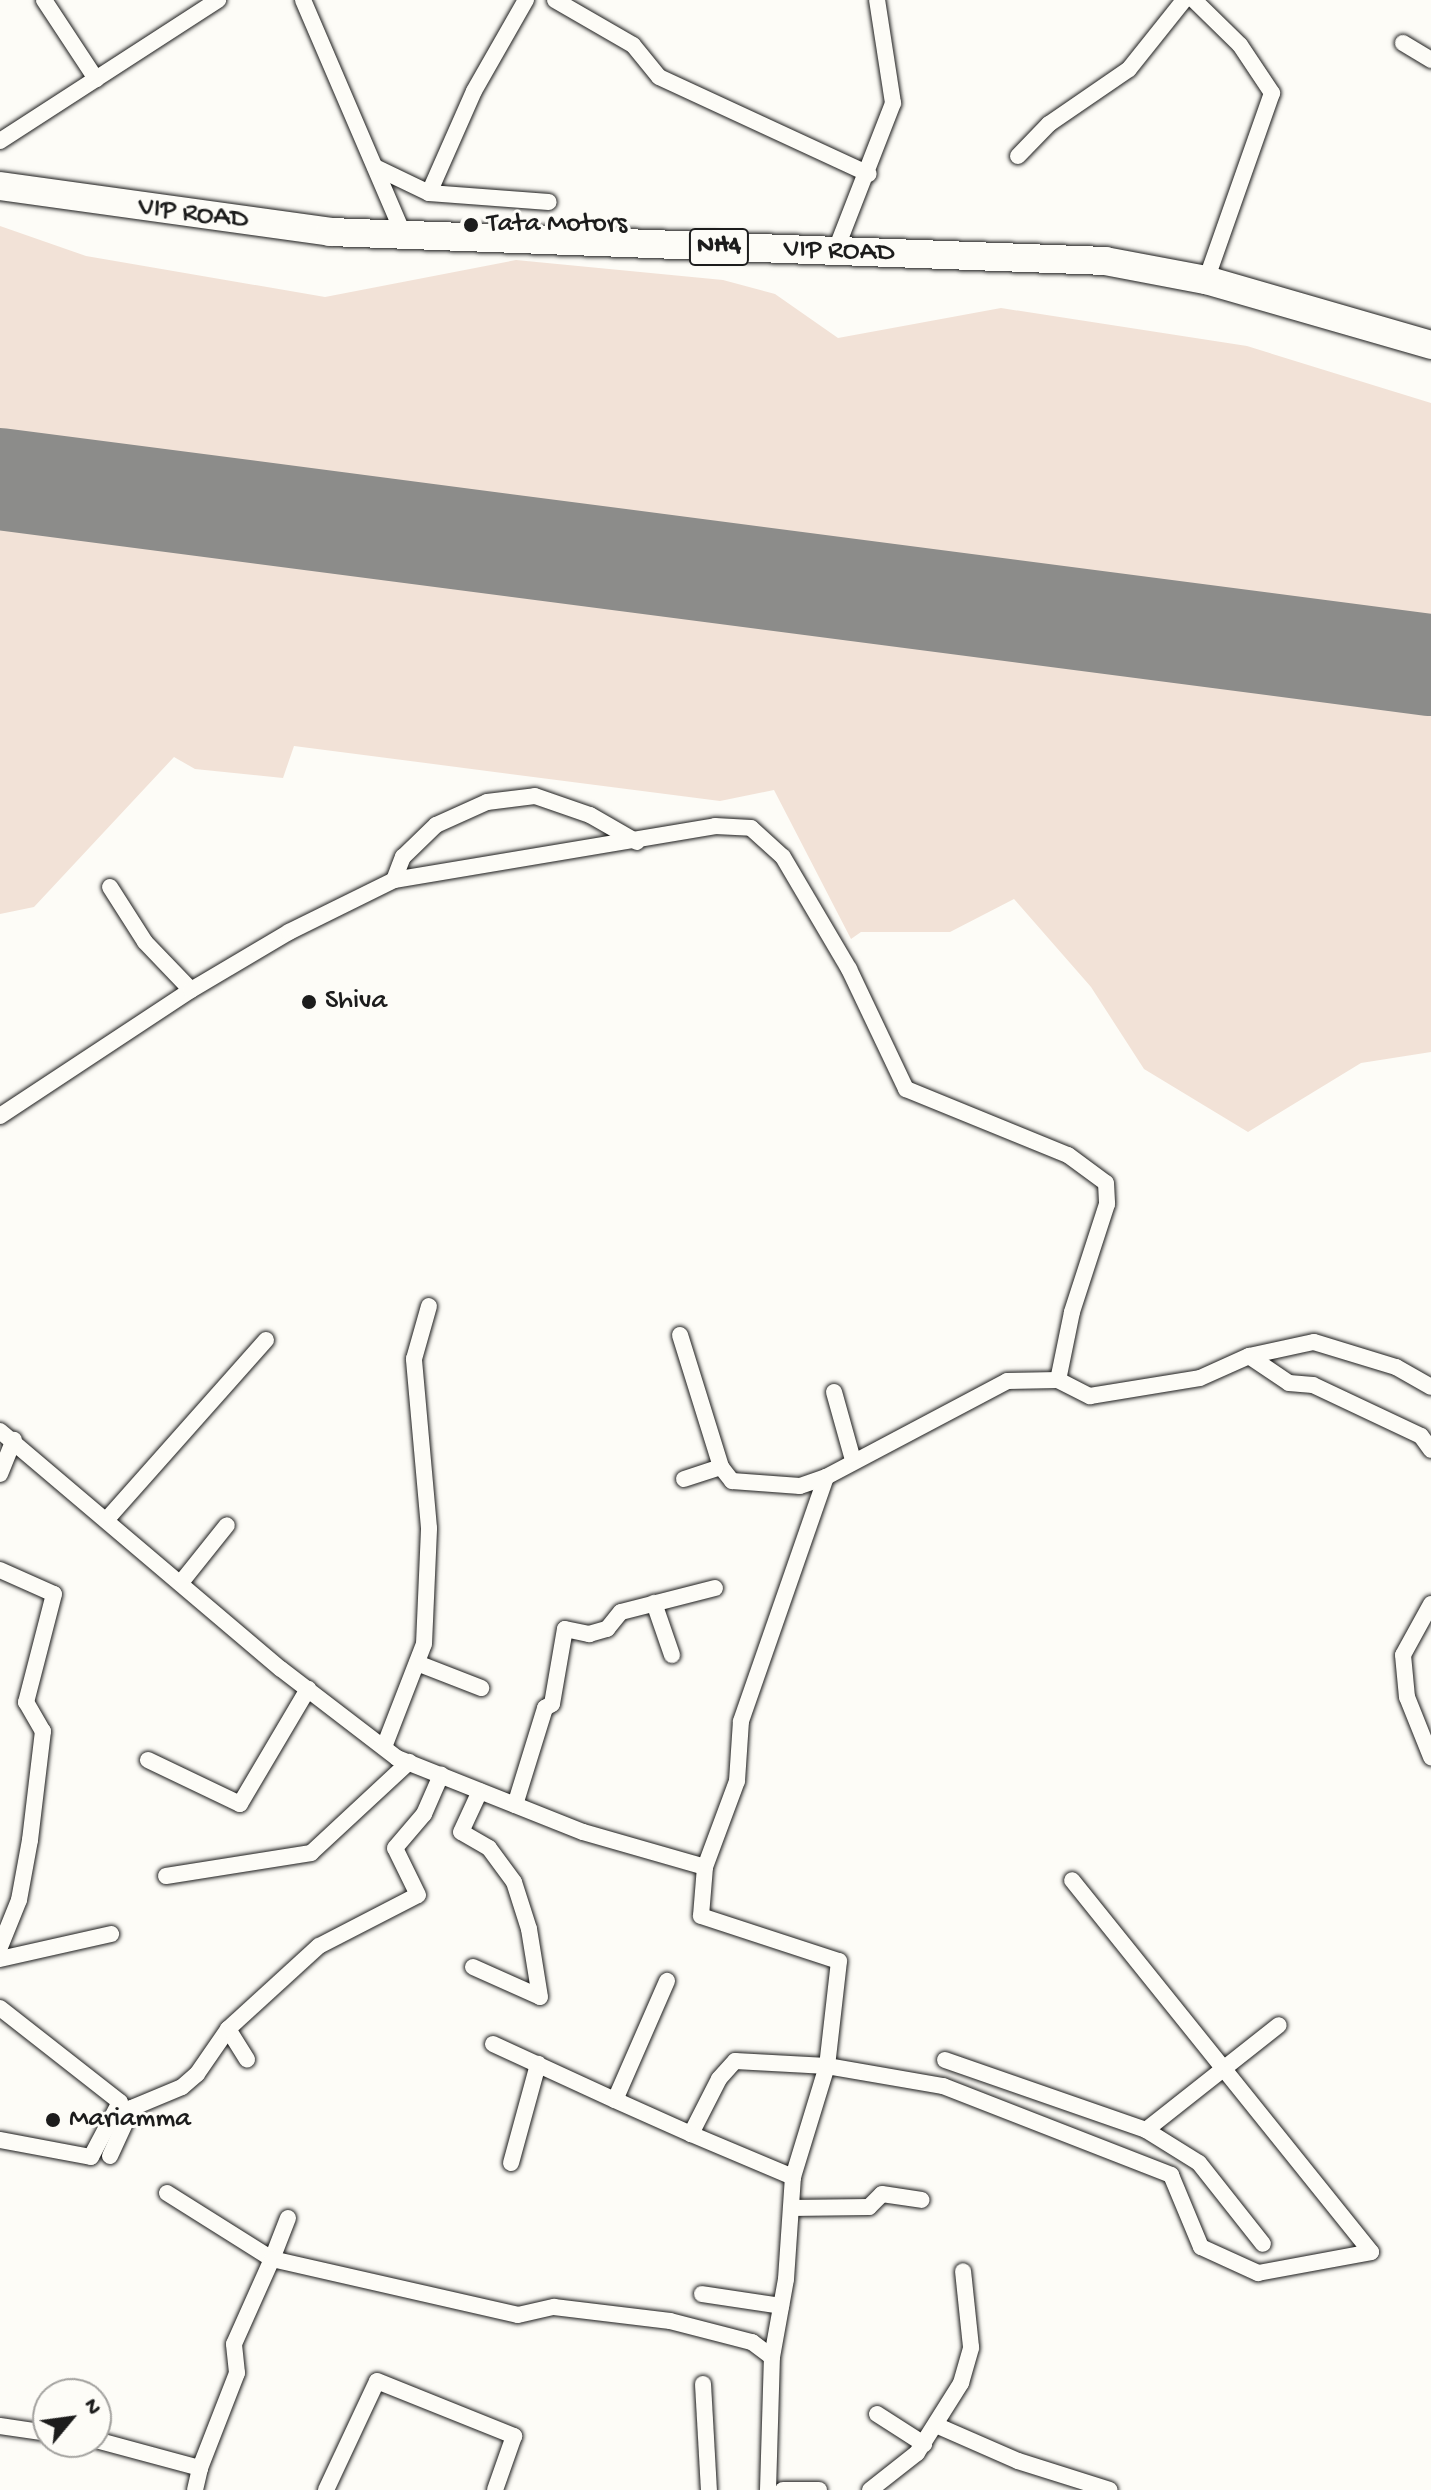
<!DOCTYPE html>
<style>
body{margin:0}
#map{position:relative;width:1431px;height:2490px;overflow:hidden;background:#fdfcf7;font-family:"Gochi Hand",sans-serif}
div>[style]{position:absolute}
.built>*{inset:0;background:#f2e2d7}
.runway>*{height:102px;margin:-51px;padding:0 51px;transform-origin:51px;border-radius:51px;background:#8c8c8a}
.roads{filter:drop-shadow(0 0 2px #1c1c1c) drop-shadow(0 0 2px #1c1c1c)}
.street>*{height:16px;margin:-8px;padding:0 8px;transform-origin:8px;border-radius:8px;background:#fdfcf7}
.highway>*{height:28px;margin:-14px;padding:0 14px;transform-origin:14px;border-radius:14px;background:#fdfcf7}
.dots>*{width:22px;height:22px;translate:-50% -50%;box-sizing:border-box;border:4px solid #fdfcf7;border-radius:50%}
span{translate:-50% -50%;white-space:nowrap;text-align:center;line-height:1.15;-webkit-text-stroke:6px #fdfcf7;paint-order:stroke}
.shield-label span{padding:2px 6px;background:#fdfcf7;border:2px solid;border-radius:6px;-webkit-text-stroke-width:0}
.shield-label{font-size:26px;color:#1c1c1c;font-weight:700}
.street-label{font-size:28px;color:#1c1c1c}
.poi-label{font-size:28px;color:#1c1c1c}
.left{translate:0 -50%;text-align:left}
.north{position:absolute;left:32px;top:2378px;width:80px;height:80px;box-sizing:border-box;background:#fdfcf7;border:2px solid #a3a29f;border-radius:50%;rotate:61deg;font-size:22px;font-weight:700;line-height:32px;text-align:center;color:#1c1c1c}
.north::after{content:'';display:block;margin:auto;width:28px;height:36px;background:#1c1c1c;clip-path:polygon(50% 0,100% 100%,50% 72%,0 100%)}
</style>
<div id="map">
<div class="built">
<div style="clip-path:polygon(0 226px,86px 256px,325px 297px,516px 260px,723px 280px,775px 294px,838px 338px,1001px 308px,1247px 346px,1431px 403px,1431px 1052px,1361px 1063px,1248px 1132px,1144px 1069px,1091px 987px,1014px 899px,950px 932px,861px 932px,851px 939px,774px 790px,720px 801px,294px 746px,283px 778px,195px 769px,174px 757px,34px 907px,0 914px)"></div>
</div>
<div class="runway">
<div style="left:0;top:479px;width:1443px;rotate:7.41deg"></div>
</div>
<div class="roads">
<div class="street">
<div style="left:44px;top:0;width:95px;rotate:56.6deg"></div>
<div style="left:303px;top:0;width:251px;rotate:66.8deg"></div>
<div style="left:555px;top:0;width:90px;rotate:30deg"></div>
<div style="left:633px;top:45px;width:41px;rotate:50.9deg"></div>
<div style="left:659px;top:77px;width:231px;rotate:24.8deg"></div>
<div style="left:1194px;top:0;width:64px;rotate:44.4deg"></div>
<div style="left:1240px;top:45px;width:58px;rotate:56.3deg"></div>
<div style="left:1272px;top:93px;width:198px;rotate:109.4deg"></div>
<div style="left:1403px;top:43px;width:33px;rotate:31deg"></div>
<div style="left:0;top:141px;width:260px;rotate:-32.9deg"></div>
<div style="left:1018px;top:156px;width:45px;rotate:-45.9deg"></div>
<div style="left:1049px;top:124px;width:97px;rotate:-34.5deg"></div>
<div style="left:1129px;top:69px;width:88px;rotate:-51.4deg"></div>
<div style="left:375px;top:167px;width:60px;rotate:25.7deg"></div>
<div style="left:429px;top:193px;width:120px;rotate:4.3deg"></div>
<div style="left:429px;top:193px;width:111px;rotate:-66.2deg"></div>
<div style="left:474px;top:91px;width:105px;rotate:-60.3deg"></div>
<div style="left:835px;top:252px;width:160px;rotate:-68.7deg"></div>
<div style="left:893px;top:103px;width:104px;rotate:-98.8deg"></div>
<div style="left:394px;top:880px;width:25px;rotate:-69deg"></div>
<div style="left:403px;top:857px;width:46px;rotate:-44.1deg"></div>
<div style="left:436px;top:825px;width:56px;rotate:-24.3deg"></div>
<div style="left:487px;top:802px;width:48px;rotate:-7.1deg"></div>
<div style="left:535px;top:796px;width:58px;rotate:19.1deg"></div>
<div style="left:590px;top:815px;width:54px;rotate:29.9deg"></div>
<div style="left:110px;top:887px;width:65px;rotate:57.5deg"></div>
<div style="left:145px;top:942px;width:66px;rotate:46.2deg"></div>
<div style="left:0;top:1116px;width:229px;rotate:-33.4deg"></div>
<div style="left:191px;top:990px;width:114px;rotate:-30.6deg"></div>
<div style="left:289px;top:932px;width:117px;rotate:-26.3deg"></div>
<div style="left:394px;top:880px;width:326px;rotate:-9.5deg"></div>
<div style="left:715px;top:826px;width:36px;rotate:3deg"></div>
<div style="left:751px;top:828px;width:43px;rotate:42.2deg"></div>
<div style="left:783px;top:857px;width:130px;rotate:59.5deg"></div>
<div style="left:849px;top:969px;width:133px;rotate:64.6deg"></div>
<div style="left:906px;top:1089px;width:175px;rotate:22.2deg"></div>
<div style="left:1068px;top:1155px;width:47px;rotate:36.4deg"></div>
<div style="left:1106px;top:1183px;width:21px;rotate:87deg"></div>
<div style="left:1107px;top:1204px;width:114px;rotate:108deg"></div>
<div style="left:1072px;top:1312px;width:69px;rotate:101.6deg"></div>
<div style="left:1058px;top:1380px;width:36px;rotate:27deg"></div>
<div style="left:1090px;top:1396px;width:111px;rotate:-9.3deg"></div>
<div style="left:1200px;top:1378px;width:54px;rotate:-24.2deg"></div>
<div style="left:1249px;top:1356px;width:66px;rotate:-12.2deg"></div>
<div style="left:1314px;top:1342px;width:86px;rotate:17deg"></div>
<div style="left:1396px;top:1367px;width:40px;rotate:29.7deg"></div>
<div style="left:680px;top:1335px;width:138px;rotate:72.7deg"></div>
<div style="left:721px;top:1467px;width:18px;rotate:52deg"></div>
<div style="left:732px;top:1481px;width:68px;rotate:4.2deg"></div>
<div style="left:800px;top:1486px;width:28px;rotate:-19deg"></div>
<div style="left:1249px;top:1356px;width:48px;rotate:34deg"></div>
<div style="left:1289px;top:1383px;width:24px;rotate:5deg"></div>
<div style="left:1313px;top:1385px;width:119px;rotate:25.3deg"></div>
<div style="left:1421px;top:1436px;width:17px;rotate:54deg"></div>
<div style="left:834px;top:1392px;width:71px;rotate:74.4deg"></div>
<div style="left:0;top:1431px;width:368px;rotate:40.3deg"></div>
<div style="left:281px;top:1669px;width:146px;rotate:37.5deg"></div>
<div style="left:397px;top:1758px;width:200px;rotate:21.7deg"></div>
<div style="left:583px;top:1832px;width:127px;rotate:16deg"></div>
<div style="left:705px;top:1867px;width:49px;rotate:94.7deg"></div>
<div style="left:701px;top:1916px;width:145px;rotate:18.1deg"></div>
<div style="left:839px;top:1961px;width:106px;rotate:96.5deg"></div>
<div style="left:827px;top:2066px;width:92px;rotate:-176.9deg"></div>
<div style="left:735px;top:2061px;width:24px;rotate:132deg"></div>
<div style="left:719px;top:2079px;width:62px;rotate:117deg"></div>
<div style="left:691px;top:2134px;width:83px;rotate:-155.9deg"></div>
<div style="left:615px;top:2100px;width:130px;rotate:-66.4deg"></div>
<div style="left:0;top:1474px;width:37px;rotate:-68deg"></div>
<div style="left:684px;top:1479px;width:39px;rotate:-18deg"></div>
<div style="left:108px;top:1518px;width:238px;rotate:-48.4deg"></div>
<div style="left:0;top:1570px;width:59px;rotate:24deg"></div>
<div style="left:54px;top:1594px;width:112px;rotate:104.5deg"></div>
<div style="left:26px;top:1702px;width:34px;rotate:60deg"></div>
<div style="left:43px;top:1731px;width:110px;rotate:96.8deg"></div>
<div style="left:30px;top:1840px;width:61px;rotate:100.4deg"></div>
<div style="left:19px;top:1900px;width:51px;rotate:112deg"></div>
<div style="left:183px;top:1580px;width:70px;rotate:-51.3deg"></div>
<div style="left:654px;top:1603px;width:55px;rotate:70.9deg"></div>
<div style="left:1431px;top:1604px;width:58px;rotate:118.8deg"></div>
<div style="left:1403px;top:1655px;width:42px;rotate:84.6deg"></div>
<div style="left:1407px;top:1697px;width:65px;rotate:68.2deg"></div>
<div style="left:417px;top:1663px;width:69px;rotate:21.3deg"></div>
<div style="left:384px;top:1747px;width:110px;rotate:-68.8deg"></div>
<div style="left:424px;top:1644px;width:116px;rotate:-87.5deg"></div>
<div style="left:429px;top:1528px;width:170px;rotate:-95.1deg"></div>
<div style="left:414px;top:1359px;width:55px;rotate:-74.2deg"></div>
<div style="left:148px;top:1760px;width:102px;rotate:25.6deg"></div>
<div style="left:240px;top:1804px;width:134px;rotate:-59.4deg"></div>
<div style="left:515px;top:1805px;width:102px;rotate:-72.8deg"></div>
<div style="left:545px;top:1708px;width:8px;rotate:-30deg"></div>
<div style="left:552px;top:1704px;width:76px;rotate:-80.2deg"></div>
<div style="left:565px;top:1629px;width:25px;rotate:12deg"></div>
<div style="left:589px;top:1634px;width:19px;rotate:-16deg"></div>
<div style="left:607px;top:1629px;width:22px;rotate:-51deg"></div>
<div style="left:621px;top:1612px;width:97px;rotate:-14.3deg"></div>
<div style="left:705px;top:1867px;width:92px;rotate:-69.6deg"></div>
<div style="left:737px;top:1781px;width:60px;rotate:-86.2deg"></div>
<div style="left:741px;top:1721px;width:258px;rotate:-70.8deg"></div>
<div style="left:826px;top:1477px;width:205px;rotate:-27.9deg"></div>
<div style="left:1007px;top:1381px;width:51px;rotate:-1.1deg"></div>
<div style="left:166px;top:1876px;width:147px;rotate:-9deg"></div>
<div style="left:311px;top:1853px;width:134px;rotate:-42.9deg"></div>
<div style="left:0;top:1959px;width:114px;rotate:-12.7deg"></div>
<div style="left:473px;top:1967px;width:73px;rotate:24.1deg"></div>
<div style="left:540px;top:1997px;width:69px;rotate:-99.2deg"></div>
<div style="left:529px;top:1929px;width:49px;rotate:-107.7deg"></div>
<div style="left:514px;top:1882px;width:42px;rotate:-126.3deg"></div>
<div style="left:489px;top:1848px;width:32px;rotate:-150deg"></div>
<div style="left:461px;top:1832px;width:45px;rotate:-65.1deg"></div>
<div style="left:0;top:2008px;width:152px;rotate:38.1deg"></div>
<div style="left:120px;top:2102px;width:62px;rotate:117.8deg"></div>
<div style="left:91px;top:2157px;width:93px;rotate:-169.4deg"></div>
<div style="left:228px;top:2029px;width:36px;rotate:58deg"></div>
<div style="left:493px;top:2044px;width:134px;rotate:24.7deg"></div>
<div style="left:945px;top:2060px;width:213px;rotate:19.2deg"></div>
<div style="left:1146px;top:2130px;width:62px;rotate:31.9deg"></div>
<div style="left:1199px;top:2163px;width:103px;rotate:51.7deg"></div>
<div style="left:1146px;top:2130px;width:169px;rotate:-38.3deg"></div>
<div style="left:691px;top:2134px;width:111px;rotate:22.9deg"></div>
<div style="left:110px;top:2156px;width:53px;rotate:-65.4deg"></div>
<div style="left:132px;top:2108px;width:54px;rotate:-22.8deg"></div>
<div style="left:182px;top:2087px;width:20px;rotate:-41deg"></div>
<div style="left:197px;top:2074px;width:55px;rotate:-55.4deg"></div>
<div style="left:228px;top:2029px;width:123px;rotate:-42.4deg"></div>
<div style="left:319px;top:1946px;width:111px;rotate:-27.3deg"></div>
<div style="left:418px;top:1895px;width:52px;rotate:-116.1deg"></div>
<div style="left:395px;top:1848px;width:45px;rotate:-49.5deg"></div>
<div style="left:424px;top:1814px;width:43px;rotate:-66.4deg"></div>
<div style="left:511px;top:2163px;width:103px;rotate:-74.7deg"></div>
<div style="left:167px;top:2193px;width:124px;rotate:32.2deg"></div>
<div style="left:272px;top:2259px;width:44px;rotate:-68.7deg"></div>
<div style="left:791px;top:2208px;width:78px;rotate:-0.7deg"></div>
<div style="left:869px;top:2207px;width:18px;rotate:-45deg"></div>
<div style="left:882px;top:2194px;width:40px;rotate:8.5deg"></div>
<div style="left:702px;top:2294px;width:80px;rotate:8.6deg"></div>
<div style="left:703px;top:2384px;width:106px;rotate:86.8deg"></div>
<div style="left:877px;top:2414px;width:56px;rotate:32.6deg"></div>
<div style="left:0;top:2426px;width:49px;rotate:8.3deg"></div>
<div style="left:938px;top:2426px;width:87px;rotate:23.6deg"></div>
<div style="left:1018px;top:2461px;width:96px;rotate:17.5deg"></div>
<div style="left:96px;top:2440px;width:108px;rotate:15.1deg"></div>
<div style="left:200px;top:2468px;width:102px;rotate:-68.7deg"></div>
<div style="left:237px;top:2373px;width:29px;rotate:-96deg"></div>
<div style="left:234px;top:2344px;width:93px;rotate:-65.9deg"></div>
<div style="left:272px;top:2259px;width:252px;rotate:12.8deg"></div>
<div style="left:518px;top:2315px;width:37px;rotate:-13deg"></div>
<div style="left:554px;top:2307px;width:117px;rotate:6.9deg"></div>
<div style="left:670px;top:2321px;width:85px;rotate:14.4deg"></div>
<div style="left:752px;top:2342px;width:25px;rotate:37deg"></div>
<div style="left:195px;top:2490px;width:23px;rotate:-77deg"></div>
<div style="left:326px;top:2490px;width:120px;rotate:-64.9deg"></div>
<div style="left:377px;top:2381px;width:148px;rotate:21.9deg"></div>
<div style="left:514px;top:2436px;width:57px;rotate:109.4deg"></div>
<div style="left:768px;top:2490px;width:133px;rotate:-88.3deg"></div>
<div style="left:772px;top:2357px;width:79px;rotate:-79.8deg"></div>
<div style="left:786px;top:2279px;width:102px;rotate:-86.1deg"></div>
<div style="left:793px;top:2177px;width:116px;rotate:-73deg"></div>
<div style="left:827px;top:2066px;width:118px;rotate:9.8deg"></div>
<div style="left:943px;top:2086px;width:245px;rotate:21.3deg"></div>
<div style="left:1171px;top:2175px;width:78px;rotate:67.4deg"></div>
<div style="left:1201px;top:2247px;width:63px;rotate:24.5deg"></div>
<div style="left:1258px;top:2273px;width:115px;rotate:-10.5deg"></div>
<div style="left:1371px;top:2252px;width:477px;rotate:-128.8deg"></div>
<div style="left:783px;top:2490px;width:36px"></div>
<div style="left:870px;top:2490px;width:60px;rotate:-38.2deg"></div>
<div style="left:917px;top:2453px;width:83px;rotate:-57.8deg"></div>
<div style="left:961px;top:2383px;width:37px;rotate:-74deg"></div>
<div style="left:971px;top:2347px;width:76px;rotate:-96deg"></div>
</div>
<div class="highway">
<div style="left:0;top:186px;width:333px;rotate:7.9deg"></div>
<div style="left:330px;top:232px;width:776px;rotate:2.14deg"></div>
<div style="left:1105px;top:261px;width:103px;rotate:10.7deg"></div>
<div style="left:1206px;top:280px;width:234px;rotate:16.1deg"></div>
</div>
</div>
<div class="dots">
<div style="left:471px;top:225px;background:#1c1c1c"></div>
<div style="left:309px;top:1002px;background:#1c1c1c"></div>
<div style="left:53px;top:2120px;background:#1c1c1c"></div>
</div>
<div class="shield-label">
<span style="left:719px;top:247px">NH4</span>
</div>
<div class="street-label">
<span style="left:193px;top:215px;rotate:7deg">VIP ROAD</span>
<span style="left:839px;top:252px;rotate:2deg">VIP ROAD</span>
</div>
<div class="poi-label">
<span class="left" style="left:487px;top:225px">Tata Motors</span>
<span class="left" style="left:325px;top:1002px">Shiva</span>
<span class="left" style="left:69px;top:2120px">Mariamma</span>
</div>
<div class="north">N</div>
</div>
